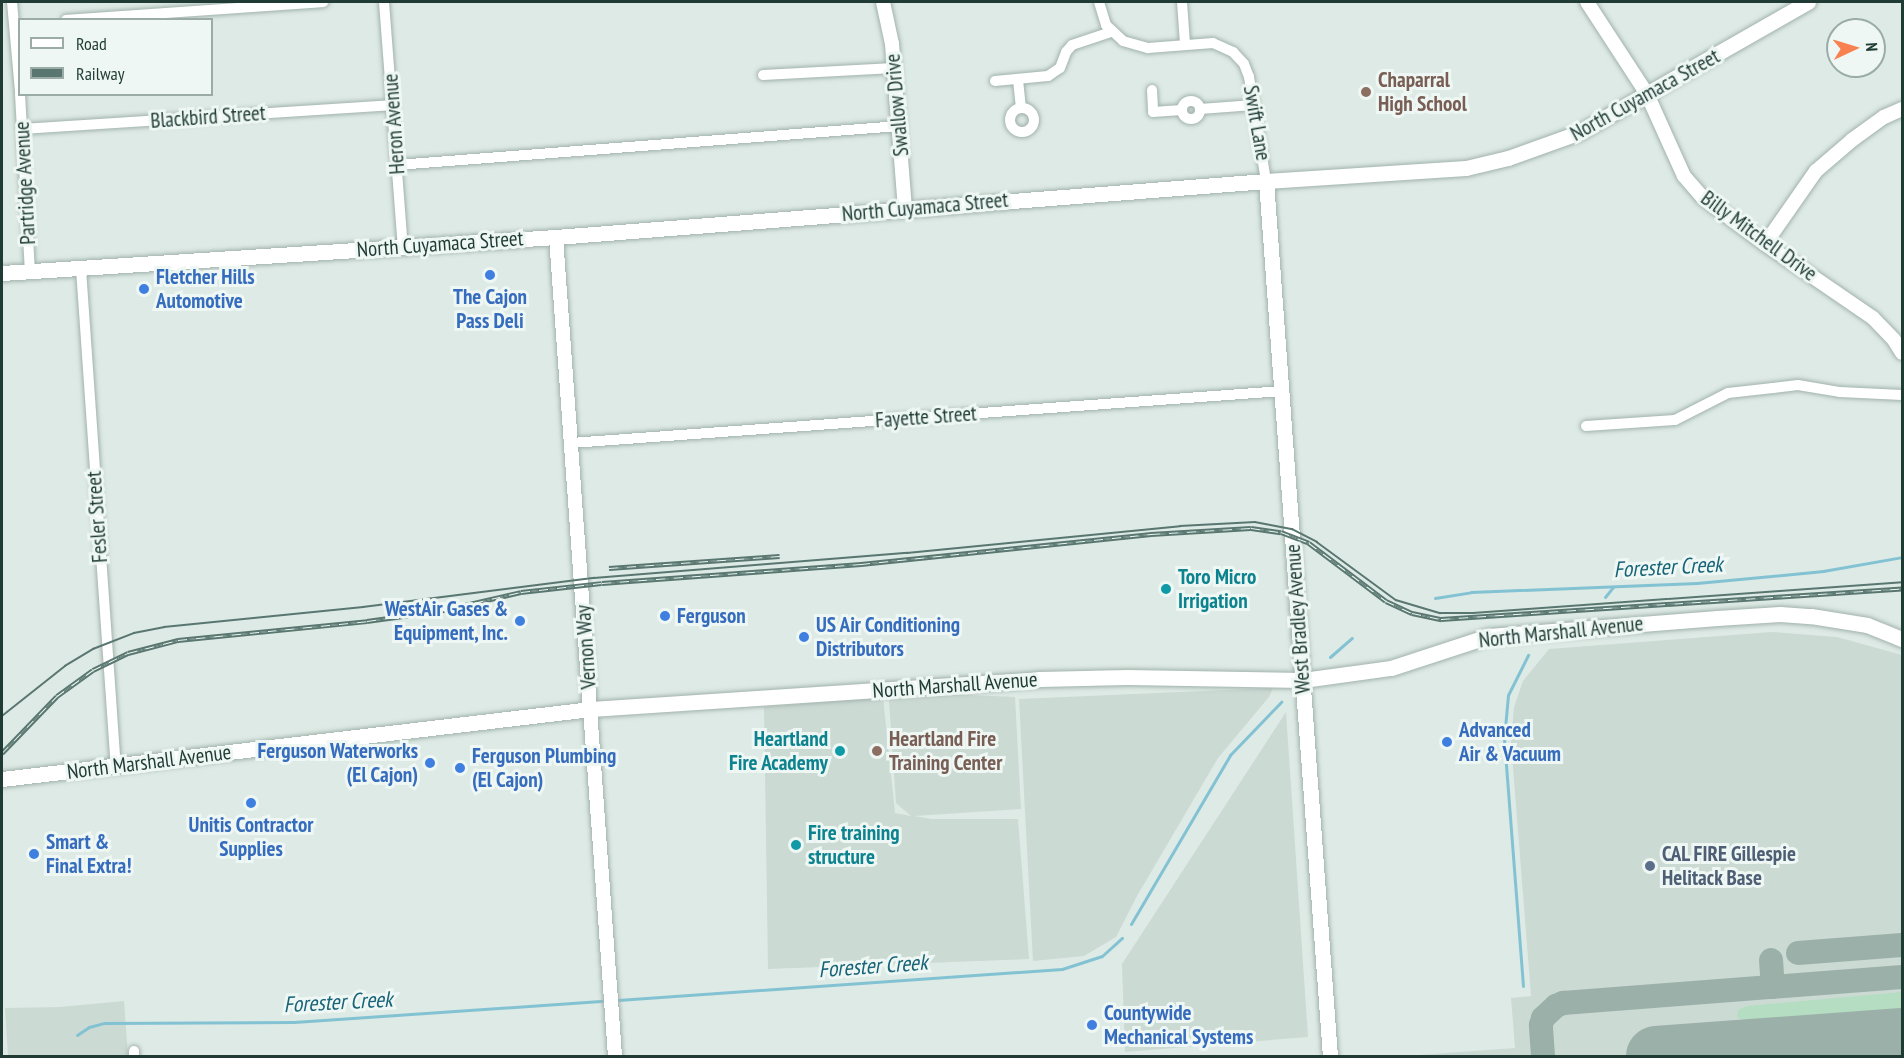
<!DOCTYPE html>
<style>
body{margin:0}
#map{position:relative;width:1904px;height:1058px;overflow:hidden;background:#deeae5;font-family:"PT Sans Narrow",sans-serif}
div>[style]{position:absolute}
.built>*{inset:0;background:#ccdad4}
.green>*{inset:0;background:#b5ddc2}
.stream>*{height:3px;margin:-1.5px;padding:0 1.5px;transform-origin:1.5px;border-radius:1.5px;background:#83c2d3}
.taxiway>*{height:24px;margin:-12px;padding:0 12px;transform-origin:12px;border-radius:12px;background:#9cb0aa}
.runway>*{height:60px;margin:-30px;padding:0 30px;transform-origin:30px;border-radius:30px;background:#9cb0aa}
.roads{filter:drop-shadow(0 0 2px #a1b2ac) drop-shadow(0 0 2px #a1b2ac)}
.minor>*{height:10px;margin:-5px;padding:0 5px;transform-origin:5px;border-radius:5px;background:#fff}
.minor>.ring{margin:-5px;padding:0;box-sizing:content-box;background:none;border:10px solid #fff;border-radius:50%}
.tertiary>*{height:14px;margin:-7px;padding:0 7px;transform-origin:7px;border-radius:7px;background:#fff}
.secondary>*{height:15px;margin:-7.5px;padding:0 7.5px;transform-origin:7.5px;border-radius:7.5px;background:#fff}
.tram>*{height:1.5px;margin:-0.75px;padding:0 0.75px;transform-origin:0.75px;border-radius:0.75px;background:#597770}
.rail>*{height:5px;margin-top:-2.5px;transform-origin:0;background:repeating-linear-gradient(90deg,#eef7f3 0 9px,#597770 0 18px);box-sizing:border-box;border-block:2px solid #597770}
.dots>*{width:16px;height:16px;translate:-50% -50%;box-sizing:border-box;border:3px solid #eef7f3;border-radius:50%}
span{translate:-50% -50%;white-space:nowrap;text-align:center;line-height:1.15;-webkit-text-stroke:6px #eef7f3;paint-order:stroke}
.education-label{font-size:21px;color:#785e54;font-weight:700}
.left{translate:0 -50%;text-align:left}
.street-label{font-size:21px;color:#1f3b34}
.shop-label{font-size:21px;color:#366cbe;font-weight:700}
.right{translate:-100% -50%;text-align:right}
.culture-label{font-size:21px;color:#0d838f;font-weight:700}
.service-label{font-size:21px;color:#4e5e75;font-weight:700}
.water-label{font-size:22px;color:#176378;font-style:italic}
.frame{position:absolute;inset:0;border:3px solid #1f3b34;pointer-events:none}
.legend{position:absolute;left:18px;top:18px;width:195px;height:78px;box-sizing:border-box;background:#eef7f3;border:2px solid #9baca7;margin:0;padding:8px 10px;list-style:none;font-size:18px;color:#1f3b34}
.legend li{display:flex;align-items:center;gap:12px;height:30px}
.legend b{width:30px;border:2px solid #9baca7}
.north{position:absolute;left:1826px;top:18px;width:60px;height:60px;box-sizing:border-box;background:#eef7f3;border:2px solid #9baca7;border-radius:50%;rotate:86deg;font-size:16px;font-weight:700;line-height:24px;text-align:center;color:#1f3b34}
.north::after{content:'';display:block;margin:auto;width:21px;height:27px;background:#f8814f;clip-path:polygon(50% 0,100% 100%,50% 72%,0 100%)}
</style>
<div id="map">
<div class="built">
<div style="clip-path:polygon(1772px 632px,1837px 637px,1902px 655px,1902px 1056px,1405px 1056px,1515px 1048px,1511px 998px,1531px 996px,1511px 742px,1514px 707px,1523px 681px,1549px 649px)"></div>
<div style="clip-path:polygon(1273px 688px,1269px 697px,1218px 758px,1137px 896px,1116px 937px,1084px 956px,1033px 961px,1019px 699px)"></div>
<div style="clip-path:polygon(943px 694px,1015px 697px,1021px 809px,914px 816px,931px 819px,1018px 819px,1029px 959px,768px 969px,764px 707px,883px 697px,895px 813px,911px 816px,896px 803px,889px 700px)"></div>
<div style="clip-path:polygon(1286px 712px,1308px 1037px,1125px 1052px,1122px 964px)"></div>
<div style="clip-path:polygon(124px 1001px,128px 1056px,8px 1056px,5px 1008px,60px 1007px)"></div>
</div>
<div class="green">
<div style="clip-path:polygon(1902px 992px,1902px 1011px,1748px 1022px,1737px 1017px,1738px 1010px,1747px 1006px)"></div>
</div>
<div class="stream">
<div style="left:1605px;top:597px;width:13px;rotate:-51deg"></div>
<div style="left:1435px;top:598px;width:36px;rotate:-9deg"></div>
<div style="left:1471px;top:592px;width:226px;rotate:-2.3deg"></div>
<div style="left:1697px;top:583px;width:127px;rotate:-5.4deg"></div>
<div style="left:1823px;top:571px;width:80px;rotate:-10deg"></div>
<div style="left:1330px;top:657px;width:29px;rotate:-41deg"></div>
<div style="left:1131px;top:924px;width:196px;rotate:-59.6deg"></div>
<div style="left:1230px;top:755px;width:74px;rotate:-46.1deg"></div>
<div style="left:1523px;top:986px;width:248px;rotate:-94.4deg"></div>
<div style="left:1504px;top:739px;width:44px;rotate:-84.8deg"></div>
<div style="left:1508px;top:695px;width:45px;rotate:-63.4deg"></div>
<div style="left:618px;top:1000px;width:445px;rotate:-4deg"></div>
<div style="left:1062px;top:969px;width:42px;rotate:-18deg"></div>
<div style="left:1102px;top:956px;width:27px;rotate:-42deg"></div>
<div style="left:77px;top:1035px;width:14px;rotate:-34deg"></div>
<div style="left:89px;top:1027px;width:16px;rotate:-15deg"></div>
<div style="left:104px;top:1023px;width:190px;rotate:-0.3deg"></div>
<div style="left:294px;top:1022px;width:311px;rotate:-3.9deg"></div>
</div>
<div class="taxiway">
<div style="left:1798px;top:953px;width:104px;rotate:-4.4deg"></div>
<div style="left:1771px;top:960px;width:27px;rotate:86deg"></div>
<div style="left:1543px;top:1056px;width:31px;rotate:-94deg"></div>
<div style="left:1541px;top:1025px;width:7px;rotate:-74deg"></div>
<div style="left:1543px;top:1018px;width:18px;rotate:-43deg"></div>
<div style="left:1556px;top:1006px;width:8px;rotate:-23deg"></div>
<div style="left:1563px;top:1003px;width:340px;rotate:-4.4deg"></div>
</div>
<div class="runway">
<div style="left:1656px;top:1056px;width:247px;rotate:-4.2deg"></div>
</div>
<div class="roads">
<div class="minor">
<div style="left:12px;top:2px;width:90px;rotate:84.9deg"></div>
<div style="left:384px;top:2px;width:246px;rotate:85.6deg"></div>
<div style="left:1099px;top:2px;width:24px;rotate:73deg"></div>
<div style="left:1106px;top:25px;width:23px;rotate:43deg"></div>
<div style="left:1123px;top:41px;width:26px;rotate:16deg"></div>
<div style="left:1148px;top:48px;width:65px;rotate:-4.4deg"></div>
<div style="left:1213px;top:43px;width:22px;rotate:24deg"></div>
<div style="left:1233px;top:52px;width:16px;rotate:47deg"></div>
<div style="left:1244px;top:64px;width:14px;rotate:69deg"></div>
<div style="left:1249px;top:77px;width:105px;rotate:80.7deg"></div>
<div style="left:1182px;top:2px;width:42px;rotate:85.9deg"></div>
<div style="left:66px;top:20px;width:258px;rotate:-4deg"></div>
<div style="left:763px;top:75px;width:131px;rotate:-3.1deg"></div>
<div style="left:1018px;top:80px;width:28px;rotate:84deg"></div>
<div style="left:995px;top:81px;width:53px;rotate:-5.4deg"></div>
<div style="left:1048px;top:76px;width:14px;rotate:-34deg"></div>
<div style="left:1060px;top:68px;width:17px;rotate:-69deg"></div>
<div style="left:1066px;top:52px;width:9px;rotate:-49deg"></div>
<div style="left:1072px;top:45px;width:41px;rotate:-18.4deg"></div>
<div style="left:1152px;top:90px;width:22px;rotate:87deg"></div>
<div style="left:1153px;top:112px;width:29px;rotate:-4deg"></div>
<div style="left:20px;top:94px;width:177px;rotate:86.8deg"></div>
<div class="ring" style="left:1182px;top:101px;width:8px;height:8px"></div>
<div class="ring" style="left:1010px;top:108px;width:14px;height:14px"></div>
<div style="left:1200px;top:109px;width:54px;rotate:-4.2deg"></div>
<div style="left:23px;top:129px;width:371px;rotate:-3.7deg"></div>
<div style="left:397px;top:165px;width:504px;rotate:-4.44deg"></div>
<div style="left:81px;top:269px;width:497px;rotate:86deg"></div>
<div style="left:1586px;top:426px;width:89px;rotate:-3.9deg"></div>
<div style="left:1675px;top:420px;width:59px;rotate:-27deg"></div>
<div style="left:1728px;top:393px;width:45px;rotate:-6.3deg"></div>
<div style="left:1773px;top:388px;width:25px;rotate:-7deg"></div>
<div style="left:1798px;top:385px;width:43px;rotate:9.5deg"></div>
<div style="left:1840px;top:392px;width:62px;rotate:2.8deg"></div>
<div style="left:571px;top:443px;width:713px;rotate:-4.18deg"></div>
<div style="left:134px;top:1051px;width:5px;rotate:90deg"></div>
</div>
<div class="tertiary">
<div style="left:883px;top:2px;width:43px;rotate:77.9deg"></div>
<div style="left:892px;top:44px;width:166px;rotate:85.5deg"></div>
<div style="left:1587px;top:2px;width:110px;rotate:56.9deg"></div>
<div style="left:1647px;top:94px;width:90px;rotate:65.7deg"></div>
<div style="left:1684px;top:176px;width:29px;rotate:49deg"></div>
<div style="left:1703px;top:198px;width:77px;rotate:36.6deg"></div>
<div style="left:1765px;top:244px;width:131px;rotate:34.4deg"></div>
<div style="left:1873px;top:318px;width:30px;rotate:46deg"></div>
<div style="left:1894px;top:340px;width:15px;rotate:58deg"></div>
<div style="left:556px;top:237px;width:821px;rotate:85.88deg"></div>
<div style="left:1765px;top:244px;width:89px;rotate:-55.1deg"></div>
<div style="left:1816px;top:171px;width:48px;rotate:-40.7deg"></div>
<div style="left:1852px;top:140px;width:39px;rotate:-36deg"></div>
<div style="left:1884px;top:117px;width:20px;rotate:-24deg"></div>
</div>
<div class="secondary">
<div style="left:1266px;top:181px;width:877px;rotate:85.82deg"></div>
<div style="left:2px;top:273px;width:555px;rotate:-3.72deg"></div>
<div style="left:556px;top:237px;width:712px;rotate:-4.51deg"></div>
<div style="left:1266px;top:181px;width:200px;rotate:-3.7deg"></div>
<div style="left:1466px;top:168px;width:43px;rotate:-13.4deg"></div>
<div style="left:1508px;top:158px;width:74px;rotate:-19.7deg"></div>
<div style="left:1578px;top:133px;width:265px;rotate:-29.7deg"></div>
<div style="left:2px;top:779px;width:593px;rotate:-6.78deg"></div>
<div style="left:591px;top:709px;width:449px;rotate:-3.8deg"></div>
<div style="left:1039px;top:679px;width:89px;rotate:-1.3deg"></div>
<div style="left:1128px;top:677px;width:175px;rotate:1deg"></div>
<div style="left:1303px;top:680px;width:89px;rotate:-7.8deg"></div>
<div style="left:1391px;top:668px;width:103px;rotate:-18.1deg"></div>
<div style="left:1489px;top:636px;width:229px;rotate:-4.5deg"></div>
<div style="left:1717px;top:618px;width:63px;rotate:-3.6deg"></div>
<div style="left:1780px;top:614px;width:31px;rotate:4deg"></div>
<div style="left:1811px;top:616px;width:57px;rotate:9.1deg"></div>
<div style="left:1867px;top:625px;width:38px;rotate:22deg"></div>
</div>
</div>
<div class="tram">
<div style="left:2px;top:716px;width:80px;rotate:-38.4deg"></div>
<div style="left:65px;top:666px;width:33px;rotate:-31deg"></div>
<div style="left:93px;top:649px;width:44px;rotate:-21.3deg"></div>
<div style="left:134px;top:633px;width:31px;rotate:-11deg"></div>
<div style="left:164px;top:627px;width:200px;rotate:-5.7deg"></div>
<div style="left:363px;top:607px;width:233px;rotate:-7.2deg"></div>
<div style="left:594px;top:578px;width:314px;rotate:-4.6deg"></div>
<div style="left:907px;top:553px;width:274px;rotate:-5.6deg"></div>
<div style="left:1180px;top:526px;width:75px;rotate:-3.1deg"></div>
<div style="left:1255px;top:522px;width:38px;rotate:11deg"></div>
<div style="left:1292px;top:529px;width:28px;rotate:27deg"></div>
<div style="left:1317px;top:542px;width:98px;rotate:36.3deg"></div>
<div style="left:1396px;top:600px;width:46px;rotate:16.5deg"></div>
<div style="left:1440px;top:613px;width:33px"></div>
<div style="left:1473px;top:613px;width:430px;rotate:-4.1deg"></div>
</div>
<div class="rail">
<div style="left:609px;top:568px;width:171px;rotate:-4deg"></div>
<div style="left:2px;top:753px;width:79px;rotate:-46deg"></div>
<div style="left:57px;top:696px;width:44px;rotate:-35.8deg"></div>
<div style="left:93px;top:670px;width:39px;rotate:-26deg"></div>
<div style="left:128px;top:653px;width:52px;rotate:-14.6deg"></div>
<div style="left:178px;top:640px;width:190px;rotate:-5.7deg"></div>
<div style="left:367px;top:621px;width:73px;rotate:-7.9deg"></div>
<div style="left:439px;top:611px;width:84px;rotate:-13deg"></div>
<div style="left:521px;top:592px;width:81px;rotate:-6.3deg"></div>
<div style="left:602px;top:583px;width:260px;rotate:-4.2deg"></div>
<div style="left:861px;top:564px;width:292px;rotate:-5.9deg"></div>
<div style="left:1151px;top:534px;width:100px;rotate:-3.4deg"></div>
<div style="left:1251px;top:528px;width:30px;rotate:8deg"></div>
<div style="left:1281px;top:532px;width:30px;rotate:21deg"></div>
<div style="left:1309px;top:543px;width:96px;rotate:37deg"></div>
<div style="left:1386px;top:601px;width:29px;rotate:25deg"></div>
<div style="left:1412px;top:613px;width:30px;rotate:12deg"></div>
<div style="left:1441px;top:619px;width:462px;rotate:-3.8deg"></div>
</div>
<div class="dots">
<div style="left:1366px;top:92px;background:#8d6e63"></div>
<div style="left:490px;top:275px;background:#3f7fe0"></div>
<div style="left:144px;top:289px;background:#3f7fe0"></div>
<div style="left:1166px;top:589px;background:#0f9aa8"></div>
<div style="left:665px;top:616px;background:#3f7fe0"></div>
<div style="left:520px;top:621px;background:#3f7fe0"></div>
<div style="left:804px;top:637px;background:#3f7fe0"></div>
<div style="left:1447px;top:742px;background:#3f7fe0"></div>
<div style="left:840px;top:751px;background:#0f9aa8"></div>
<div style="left:877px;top:751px;background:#8d6e63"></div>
<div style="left:430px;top:763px;background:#3f7fe0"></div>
<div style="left:460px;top:768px;background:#3f7fe0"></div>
<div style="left:251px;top:803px;background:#3f7fe0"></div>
<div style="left:796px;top:845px;background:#0f9aa8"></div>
<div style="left:34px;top:854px;background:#3f7fe0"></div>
<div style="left:1650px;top:866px;background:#5c6f8a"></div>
<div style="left:1092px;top:1025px;background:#3f7fe0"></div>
</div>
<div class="education-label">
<span class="left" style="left:1378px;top:92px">Chaparral<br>High School</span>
<span class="left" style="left:889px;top:751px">Heartland Fire<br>Training Center</span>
</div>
<div class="street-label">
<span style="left:1645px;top:95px;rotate:-29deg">North Cuyamaca Street</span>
<span style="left:897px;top:105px;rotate:-95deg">Swallow Drive</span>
<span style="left:208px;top:117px;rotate:-4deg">Blackbird Street</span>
<span style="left:1257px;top:123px;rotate:80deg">Swift Lane</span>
<span style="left:394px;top:124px;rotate:-94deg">Heron Avenue</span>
<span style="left:25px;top:183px;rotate:-93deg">Partridge Avenue</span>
<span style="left:925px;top:207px;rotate:-5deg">North Cuyamaca Street</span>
<span style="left:1759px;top:236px;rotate:36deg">Billy Mitchell Drive</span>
<span style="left:440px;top:244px;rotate:-4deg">North Cuyamaca Street</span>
<span style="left:926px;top:417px;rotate:-4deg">Fayette Street</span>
<span style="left:97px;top:517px;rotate:-94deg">Fesler Street</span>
<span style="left:1298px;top:619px;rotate:-94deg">West Bradley Avenue</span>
<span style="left:1561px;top:632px;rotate:-6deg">North Marshall Avenue</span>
<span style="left:586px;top:647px;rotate:-94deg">Vernon Way</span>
<span style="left:955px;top:685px;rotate:-4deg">North Marshall Avenue</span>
<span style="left:149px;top:762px;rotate:-7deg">North Marshall Avenue</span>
</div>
<div class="shop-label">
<span class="left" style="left:156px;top:289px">Fletcher Hills<br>Automotive</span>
<span style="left:490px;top:309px">The Cajon<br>Pass Deli</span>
<span class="right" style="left:508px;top:621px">WestAir Gases &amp;<br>Equipment, Inc.</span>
<span class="left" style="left:677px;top:616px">Ferguson</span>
<span class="left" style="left:816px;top:637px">US Air Conditioning<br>Distributors</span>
<span class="left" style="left:1459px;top:742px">Advanced<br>Air &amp; Vacuum</span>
<span class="right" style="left:418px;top:763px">Ferguson Waterworks<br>(El Cajon)</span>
<span class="left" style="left:472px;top:768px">Ferguson Plumbing<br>(El Cajon)</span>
<span style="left:251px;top:837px">Unitis Contractor<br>Supplies</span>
<span class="left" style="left:46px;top:854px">Smart &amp;<br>Final Extra!</span>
<span class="left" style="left:1104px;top:1025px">Countywide<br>Mechanical Systems</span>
</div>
<div class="culture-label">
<span class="left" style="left:1178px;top:589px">Toro Micro<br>Irrigation</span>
<span class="right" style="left:828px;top:751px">Heartland<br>Fire Academy</span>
<span class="left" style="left:808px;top:845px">Fire training<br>structure</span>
</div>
<div class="service-label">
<span class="left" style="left:1662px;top:866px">CAL FIRE Gillespie<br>Helitack Base</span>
</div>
<div class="water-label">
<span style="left:1668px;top:567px;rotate:-3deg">Forester Creek</span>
<span style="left:873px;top:966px;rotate:-4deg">Forester Creek</span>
<span style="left:338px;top:1002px;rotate:-3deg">Forester Creek</span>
</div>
<div class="frame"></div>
<ul class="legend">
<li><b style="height:8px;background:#fff"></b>Road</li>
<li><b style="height:8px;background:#597770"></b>Railway</li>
</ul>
<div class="north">N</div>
</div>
